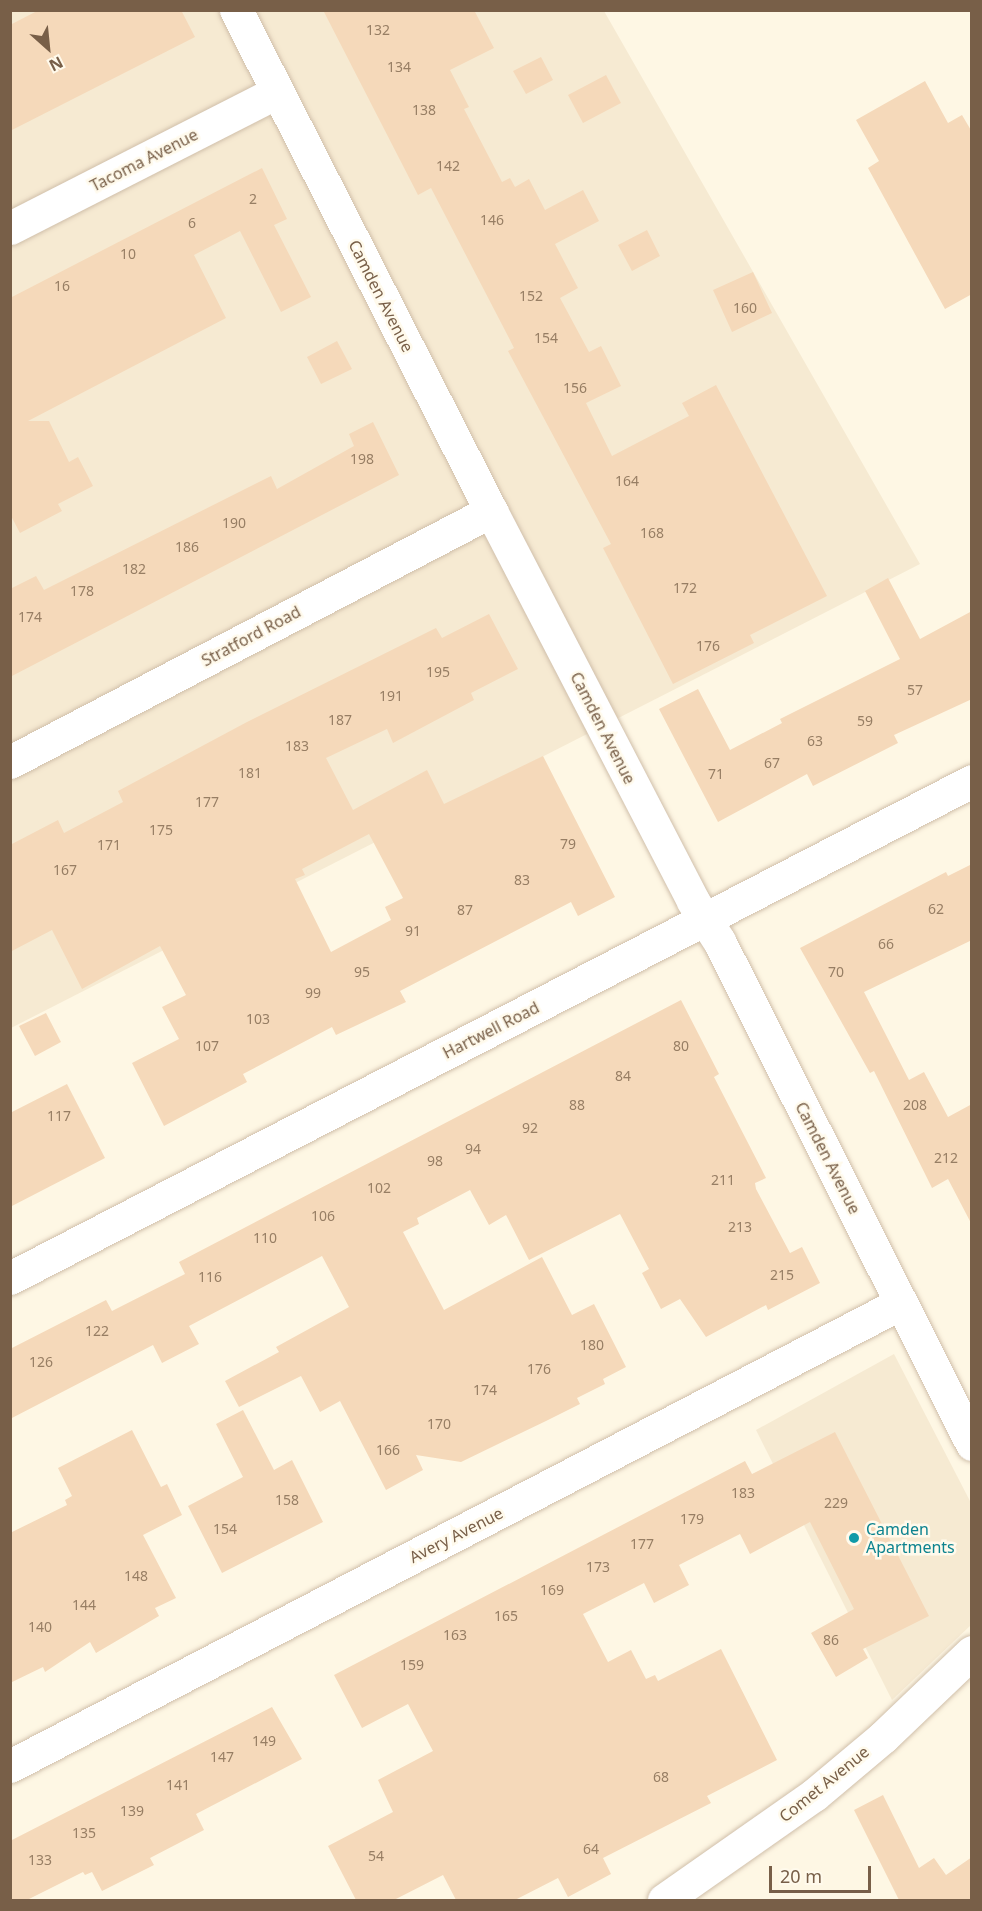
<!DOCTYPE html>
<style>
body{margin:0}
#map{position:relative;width:982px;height:1911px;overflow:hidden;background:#fef7e4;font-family:"Noto Sans",sans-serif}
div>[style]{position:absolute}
.residential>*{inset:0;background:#f6ead2}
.building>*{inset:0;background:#f5d9ba}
.roads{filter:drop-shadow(0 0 2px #d0bfaa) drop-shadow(0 0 2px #d0bfaa)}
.minor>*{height:33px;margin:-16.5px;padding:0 16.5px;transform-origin:16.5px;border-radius:16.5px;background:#fff}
.dots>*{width:16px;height:16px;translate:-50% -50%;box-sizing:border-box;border:3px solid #fffaec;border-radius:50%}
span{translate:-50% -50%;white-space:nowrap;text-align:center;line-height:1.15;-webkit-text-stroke:5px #fffaec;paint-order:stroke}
.number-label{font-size:14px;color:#977e64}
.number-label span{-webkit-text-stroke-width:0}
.street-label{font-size:16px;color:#785f48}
.culture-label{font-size:16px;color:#0d838f}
.left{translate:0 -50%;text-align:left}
.frame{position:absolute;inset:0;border:12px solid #785f48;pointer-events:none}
.north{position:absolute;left:18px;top:18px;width:60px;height:60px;-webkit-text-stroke:4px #fffaec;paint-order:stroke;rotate:153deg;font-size:16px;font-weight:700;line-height:24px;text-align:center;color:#785f48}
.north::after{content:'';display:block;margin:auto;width:21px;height:27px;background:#785f48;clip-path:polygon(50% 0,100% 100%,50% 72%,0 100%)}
.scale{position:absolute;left:769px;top:1866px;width:102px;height:27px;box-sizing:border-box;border:3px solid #785f48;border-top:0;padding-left:8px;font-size:18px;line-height:21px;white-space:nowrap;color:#785f48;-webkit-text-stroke:4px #fffaec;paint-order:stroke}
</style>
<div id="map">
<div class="residential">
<div style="clip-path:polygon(11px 11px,604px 11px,920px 564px,11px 1028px)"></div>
<div style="clip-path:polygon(894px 1354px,971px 1503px,971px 1625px,892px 1700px,756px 1430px)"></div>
</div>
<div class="building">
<div style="clip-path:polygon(39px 10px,181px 10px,195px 37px,10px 131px,10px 25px)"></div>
<div style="clip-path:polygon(323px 10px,474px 10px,494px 48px,450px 70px,469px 107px,464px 109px,502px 182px,510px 178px,515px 187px,529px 179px,545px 210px,583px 190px,599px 221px,555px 244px,578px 288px,560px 298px,589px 352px,601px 346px,621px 386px,586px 403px,612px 456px,689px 416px,682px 403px,716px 385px,827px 596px,750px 635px,754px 643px,673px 684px,603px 548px,611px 544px,508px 351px,514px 348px,509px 338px,431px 188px,418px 195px)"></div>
<div style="clip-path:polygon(541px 57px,553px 80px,526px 94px,513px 71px)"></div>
<div style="clip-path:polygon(606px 75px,621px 103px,583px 123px,568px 95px)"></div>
<div style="clip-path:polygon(925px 81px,948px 123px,962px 115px,972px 132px,972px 294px,945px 309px,868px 168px,879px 161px,856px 120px)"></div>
<div style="clip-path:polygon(262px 168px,287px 219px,274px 225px,311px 297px,281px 312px,240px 231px,194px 255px,226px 318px,28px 421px,49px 421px,69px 462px,78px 457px,93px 486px,58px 504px,62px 511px,20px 533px,10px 514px,10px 298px)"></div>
<div style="clip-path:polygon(647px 230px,660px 256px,632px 271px,618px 245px)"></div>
<div style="clip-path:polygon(753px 272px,772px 313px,732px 332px,713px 290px)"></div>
<div style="clip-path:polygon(337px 341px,352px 369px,321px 384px,307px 357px)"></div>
<div style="clip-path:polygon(373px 422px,399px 475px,10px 677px,10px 589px,36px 576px,44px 590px,271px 476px,277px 489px,354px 446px,349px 434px)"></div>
<div style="clip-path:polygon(888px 578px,920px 639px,972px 611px,972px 699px,894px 735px,898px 743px,813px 786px,807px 774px,718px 822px,659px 709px,698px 689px,730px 750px,782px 723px,780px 719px,900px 659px,865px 591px)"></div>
<div style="clip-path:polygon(evenodd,489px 614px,518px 669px,471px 693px,474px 700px,393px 743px,387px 729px,326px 758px,353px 810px,427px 770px,444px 804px,543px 756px,615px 897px,578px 916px,571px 902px,400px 991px,406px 1002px,336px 1035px,332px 1027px,243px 1074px,247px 1082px,164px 1126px,132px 1063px,179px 1039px,162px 1007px,186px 995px,160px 946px,82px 989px,52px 930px,10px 952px,10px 845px,58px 820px,64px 833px,123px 802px,118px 791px,247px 722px,436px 628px,442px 638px,489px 614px,369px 834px,403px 898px,385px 907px,391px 920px,331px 952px,295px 879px,305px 875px,302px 869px,369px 834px)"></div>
<div style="clip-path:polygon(972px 864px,972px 940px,864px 992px,909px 1080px,924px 1072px,948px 1117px,972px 1104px,972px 1225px,948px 1179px,932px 1188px,874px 1071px,870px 1073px,800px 948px,946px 872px,948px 876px)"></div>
<div style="clip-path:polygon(681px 1000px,719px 1074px,714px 1077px,766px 1178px,755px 1183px,756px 1189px,790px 1253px,802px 1247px,820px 1283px,768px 1310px,766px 1305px,706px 1337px,680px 1299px,661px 1309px,642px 1273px,649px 1269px,620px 1214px,529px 1260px,506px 1215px,489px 1225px,470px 1190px,417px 1218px,419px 1224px,403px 1232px,444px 1310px,542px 1257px,572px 1315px,594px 1304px,626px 1367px,603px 1379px,605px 1384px,577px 1398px,580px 1404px,546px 1421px,461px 1462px,416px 1455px,423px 1470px,386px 1490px,340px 1401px,320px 1412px,301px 1376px,239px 1407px,225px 1381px,279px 1352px,276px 1347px,349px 1307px,322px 1256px,189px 1326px,199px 1344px,162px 1363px,153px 1345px,10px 1419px,10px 1349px,106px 1300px,112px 1311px,185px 1274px,179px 1262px)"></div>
<div style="clip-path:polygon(46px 1013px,61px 1042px,35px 1056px,19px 1026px)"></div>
<div style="clip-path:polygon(67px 1084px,105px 1158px,10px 1207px,10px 1113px)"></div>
<div style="clip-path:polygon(243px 1410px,274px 1470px,292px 1460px,323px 1522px,222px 1573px,188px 1506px,243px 1477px,216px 1424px)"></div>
<div style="clip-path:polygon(132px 1430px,161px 1487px,167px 1484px,182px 1515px,143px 1535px,176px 1598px,155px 1608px,159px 1616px,96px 1653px,90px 1642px,45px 1672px,43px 1667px,10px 1683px,10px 1533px,67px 1505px,65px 1500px,72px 1496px,58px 1468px)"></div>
<div style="clip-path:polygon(835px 1432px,929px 1616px,863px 1649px,868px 1658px,836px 1677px,811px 1633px,854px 1609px,810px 1522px,750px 1554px,740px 1534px,679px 1565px,689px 1585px,654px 1603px,644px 1583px,583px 1614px,608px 1662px,631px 1650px,646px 1679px,655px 1675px,658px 1681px,721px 1649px,777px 1760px,707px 1796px,711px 1803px,603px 1858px,611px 1874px,568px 1897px,558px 1878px,515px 1900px,456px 1900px,443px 1875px,394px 1900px,356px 1900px,328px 1846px,393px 1812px,378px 1780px,433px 1751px,408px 1704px,362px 1728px,334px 1675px,745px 1461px,752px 1474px)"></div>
<div style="clip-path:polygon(272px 1707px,302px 1759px,196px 1814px,204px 1830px,150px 1858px,154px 1865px,102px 1891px,92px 1872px,85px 1875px,83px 1872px,27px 1900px,10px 1900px,10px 1841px)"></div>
<div style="clip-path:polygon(883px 1795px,919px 1868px,934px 1858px,946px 1875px,972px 1857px,972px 1900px,899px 1900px,854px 1810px)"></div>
</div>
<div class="roads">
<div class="minor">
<div style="left:236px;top:10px;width:562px;rotate:63.02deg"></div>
<div style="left:491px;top:511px;width:439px;rotate:62.6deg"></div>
<div style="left:693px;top:901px;width:48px;rotate:57deg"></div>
<div style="left:719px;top:941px;width:563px;rotate:63.3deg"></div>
<div style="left:10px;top:228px;width:300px;rotate:-27deg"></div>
<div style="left:10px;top:762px;width:543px;rotate:-27.56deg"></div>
<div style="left:10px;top:1278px;width:1083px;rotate:-27.32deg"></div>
<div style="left:10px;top:1766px;width:1004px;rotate:-27.46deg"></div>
<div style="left:664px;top:1900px;width:183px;rotate:-35deg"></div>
<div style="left:814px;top:1795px;width:90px;rotate:-40deg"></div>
<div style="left:883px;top:1737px;width:123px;rotate:-43.7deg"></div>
</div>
</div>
<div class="dots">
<div style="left:854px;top:1538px;background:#0f9aa8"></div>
</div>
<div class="number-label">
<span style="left:378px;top:30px">132</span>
<span style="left:399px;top:67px">134</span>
<span style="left:424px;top:110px">138</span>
<span style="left:448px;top:166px">142</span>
<span style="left:253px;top:199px">2</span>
<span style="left:492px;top:220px">146</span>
<span style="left:192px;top:223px">6</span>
<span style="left:128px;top:254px">10</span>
<span style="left:62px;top:286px">16</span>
<span style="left:531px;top:296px">152</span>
<span style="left:745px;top:308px">160</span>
<span style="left:546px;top:338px">154</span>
<span style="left:575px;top:388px">156</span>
<span style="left:362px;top:459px">198</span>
<span style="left:627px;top:481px">164</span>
<span style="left:234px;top:523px">190</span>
<span style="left:652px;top:533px">168</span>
<span style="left:187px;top:547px">186</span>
<span style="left:134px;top:569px">182</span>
<span style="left:685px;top:588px">172</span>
<span style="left:82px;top:591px">178</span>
<span style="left:30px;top:617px">174</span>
<span style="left:708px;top:646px">176</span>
<span style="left:438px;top:672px">195</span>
<span style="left:915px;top:690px">57</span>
<span style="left:391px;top:696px">191</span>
<span style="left:340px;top:720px">187</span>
<span style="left:865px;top:721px">59</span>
<span style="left:815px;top:741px">63</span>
<span style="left:297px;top:746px">183</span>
<span style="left:772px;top:763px">67</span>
<span style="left:250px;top:773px">181</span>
<span style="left:716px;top:774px">71</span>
<span style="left:207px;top:802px">177</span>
<span style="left:161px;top:830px">175</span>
<span style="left:568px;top:844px">79</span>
<span style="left:109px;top:845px">171</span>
<span style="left:65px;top:870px">167</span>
<span style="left:522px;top:880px">83</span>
<span style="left:936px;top:909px">62</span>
<span style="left:465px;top:910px">87</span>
<span style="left:413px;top:931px">91</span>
<span style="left:886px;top:944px">66</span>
<span style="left:362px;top:972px">95</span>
<span style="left:836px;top:972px">70</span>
<span style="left:313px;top:993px">99</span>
<span style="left:258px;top:1019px">103</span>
<span style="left:207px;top:1046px">107</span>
<span style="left:681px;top:1046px">80</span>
<span style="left:623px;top:1076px">84</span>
<span style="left:577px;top:1105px">88</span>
<span style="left:915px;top:1105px">208</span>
<span style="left:59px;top:1116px">117</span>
<span style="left:530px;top:1128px">92</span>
<span style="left:473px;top:1149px">94</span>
<span style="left:946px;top:1158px">212</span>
<span style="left:435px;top:1161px">98</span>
<span style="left:723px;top:1180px">211</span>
<span style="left:379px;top:1188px">102</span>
<span style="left:323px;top:1216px">106</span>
<span style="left:740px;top:1227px">213</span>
<span style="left:265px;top:1238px">110</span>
<span style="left:782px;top:1275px">215</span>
<span style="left:210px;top:1277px">116</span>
<span style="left:97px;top:1331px">122</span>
<span style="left:592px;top:1345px">180</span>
<span style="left:41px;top:1362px">126</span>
<span style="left:539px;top:1369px">176</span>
<span style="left:485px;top:1390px">174</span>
<span style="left:439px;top:1424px">170</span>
<span style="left:388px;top:1450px">166</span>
<span style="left:743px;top:1493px">183</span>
<span style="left:287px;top:1500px">158</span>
<span style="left:836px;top:1503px">229</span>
<span style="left:692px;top:1519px">179</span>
<span style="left:225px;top:1529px">154</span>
<span style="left:642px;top:1544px">177</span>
<span style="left:598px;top:1567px">173</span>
<span style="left:136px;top:1576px">148</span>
<span style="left:552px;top:1590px">169</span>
<span style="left:84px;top:1605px">144</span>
<span style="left:506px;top:1616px">165</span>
<span style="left:40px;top:1627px">140</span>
<span style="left:455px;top:1635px">163</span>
<span style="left:831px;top:1640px">86</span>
<span style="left:412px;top:1665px">159</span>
<span style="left:264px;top:1741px">149</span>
<span style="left:222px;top:1757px">147</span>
<span style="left:661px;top:1777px">68</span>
<span style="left:178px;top:1785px">141</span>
<span style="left:132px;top:1811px">139</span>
<span style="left:84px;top:1833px">135</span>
<span style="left:591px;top:1849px">64</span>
<span style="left:376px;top:1856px">54</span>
<span style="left:40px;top:1860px">133</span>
</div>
<div class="street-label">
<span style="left:144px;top:160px;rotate:-27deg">Tacoma Avenue</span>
<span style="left:381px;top:296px;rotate:63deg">Camden Avenue</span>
<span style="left:251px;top:636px;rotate:-28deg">Stratford Road</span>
<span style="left:603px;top:728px;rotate:63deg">Camden Avenue</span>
<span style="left:491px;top:1030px;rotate:-27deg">Hartwell Road</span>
<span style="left:828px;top:1158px;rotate:63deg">Camden Avenue</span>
<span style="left:456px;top:1535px;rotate:-27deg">Avery Avenue</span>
<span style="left:824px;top:1784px;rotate:-39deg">Comet Avenue</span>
</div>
<div class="culture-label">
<span class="left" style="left:866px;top:1538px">Camden<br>Apartments</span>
</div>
<div class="frame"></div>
<div class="north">N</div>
<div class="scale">20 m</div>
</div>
